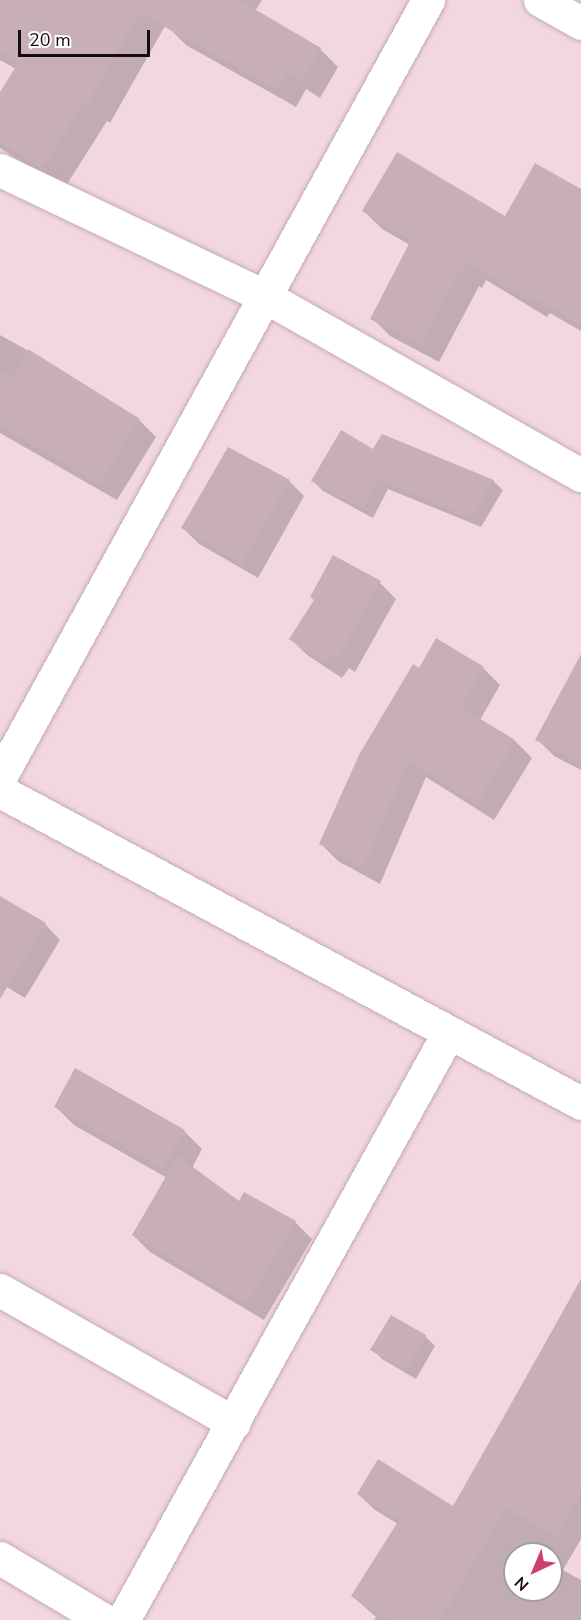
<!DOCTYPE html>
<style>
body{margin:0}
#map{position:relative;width:581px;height:1620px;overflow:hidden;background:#f2d8de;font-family:"Nunito Sans",sans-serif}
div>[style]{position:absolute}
.shadow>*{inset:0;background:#0003}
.building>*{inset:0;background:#c8afb5}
.roads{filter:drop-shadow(0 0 2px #c4abb1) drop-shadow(0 0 2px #c4abb1)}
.street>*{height:33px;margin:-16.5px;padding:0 16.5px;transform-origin:16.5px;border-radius:16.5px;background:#fff}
span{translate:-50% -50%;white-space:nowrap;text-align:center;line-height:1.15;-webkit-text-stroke:5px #fff;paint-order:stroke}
.north{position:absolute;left:503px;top:1542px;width:60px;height:60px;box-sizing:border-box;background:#fff;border:2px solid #a29e9f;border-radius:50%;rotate:224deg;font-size:16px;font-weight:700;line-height:24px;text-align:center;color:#160d0f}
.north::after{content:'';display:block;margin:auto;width:21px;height:27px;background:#cb3f71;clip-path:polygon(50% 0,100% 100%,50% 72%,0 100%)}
.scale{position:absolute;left:18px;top:30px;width:132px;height:27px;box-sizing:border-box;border:3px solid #160d0f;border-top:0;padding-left:8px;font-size:18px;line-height:21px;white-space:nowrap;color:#160d0f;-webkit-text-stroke:4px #fff;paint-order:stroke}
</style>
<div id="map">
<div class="shadow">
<div style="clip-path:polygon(0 0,262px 0,255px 11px,320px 49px,338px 67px,320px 98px,306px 89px,296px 107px,186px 45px,168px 27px,173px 12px,110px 123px,107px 121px,64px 189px,0 148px,0 94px,16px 69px,0 60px)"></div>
<div style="clip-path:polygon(581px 191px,581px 331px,550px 313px,547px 317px,486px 280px,482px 288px,479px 286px,439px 362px,390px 336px,372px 318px,410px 245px,382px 229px,364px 211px,505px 218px)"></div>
<div style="clip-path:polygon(0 335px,45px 360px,139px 420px,156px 437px,117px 500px,0 433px)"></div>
<div style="clip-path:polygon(373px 451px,493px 481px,503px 490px,481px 527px,388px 489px,373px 518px,323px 491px,313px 481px)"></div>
<div style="clip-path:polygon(289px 481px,304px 496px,258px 578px,199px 544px,183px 528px)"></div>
<div style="clip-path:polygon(380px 583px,396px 599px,355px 672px,349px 668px,342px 678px,307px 655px,291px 639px)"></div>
<div style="clip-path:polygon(483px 668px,500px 685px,480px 720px,515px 741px,532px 758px,494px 820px,426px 777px,380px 884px,338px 861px,321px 844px,419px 670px)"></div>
<div style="clip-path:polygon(581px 695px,581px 770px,554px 756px,537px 739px)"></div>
<div style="clip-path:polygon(0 897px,45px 924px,60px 940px,25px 998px,0 983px)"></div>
<div style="clip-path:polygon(56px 1107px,184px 1131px,202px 1149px,192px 1168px,240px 1204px,295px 1222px,312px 1239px,264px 1320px,150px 1252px,133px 1235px,167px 1178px,74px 1125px)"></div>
<div style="clip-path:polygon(evenodd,581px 1279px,581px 1539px,563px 1570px,581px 1580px,581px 1620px,374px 1620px,376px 1617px,352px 1596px,398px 1524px,375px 1510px,358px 1494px,453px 1508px,581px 1279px,515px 1554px,551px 1554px,551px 1590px,515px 1590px,515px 1554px)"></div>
<div style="clip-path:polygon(425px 1336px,435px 1346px,416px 1379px,382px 1359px,372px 1349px)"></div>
</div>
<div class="building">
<div style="clip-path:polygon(0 0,239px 0,321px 48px,301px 81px,287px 72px,277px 90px,140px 13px,88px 103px,85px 101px,42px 169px,0 142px,0 92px,18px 63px,0 52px)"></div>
<div style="clip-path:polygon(397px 152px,505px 216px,535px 163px,581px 189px,581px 325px,531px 296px,529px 300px,467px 263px,463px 271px,461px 269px,421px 345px,370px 319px,411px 240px,362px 211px)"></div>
<div style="clip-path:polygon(28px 349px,140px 419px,99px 484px,0 426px,0 369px,13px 377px)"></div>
<div style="clip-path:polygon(341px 430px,373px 449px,382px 434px,494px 480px,471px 518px,378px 480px,363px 509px,311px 481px)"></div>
<div style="clip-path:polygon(228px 447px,290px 480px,242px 564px,181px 528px)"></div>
<div style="clip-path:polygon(333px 555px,381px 581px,338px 657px,332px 653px,325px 664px,289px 639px,314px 600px,310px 597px)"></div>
<div style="clip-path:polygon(436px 638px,484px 667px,461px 707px,515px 740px,477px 804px,409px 762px,363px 868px,319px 844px,359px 755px,413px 664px,419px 668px)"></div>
<div style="clip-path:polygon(581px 654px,581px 764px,535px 740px)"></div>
<div style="clip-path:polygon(0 896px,46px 923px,0 999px)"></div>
<div style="clip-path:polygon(75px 1068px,185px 1130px,163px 1169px,54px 1107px)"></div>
<div style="clip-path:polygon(178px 1156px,239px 1201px,244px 1192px,296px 1221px,246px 1304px,132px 1235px)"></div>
<div style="clip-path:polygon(581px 1281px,581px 1493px,556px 1537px,506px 1508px,440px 1620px,388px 1620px,351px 1596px,399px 1520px,357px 1494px,378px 1459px,453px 1506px)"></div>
<div style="clip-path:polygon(391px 1315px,426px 1335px,406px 1370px,370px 1350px)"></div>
</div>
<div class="roads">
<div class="street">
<div style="left:540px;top:0;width:47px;rotate:29.3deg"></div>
<div style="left:0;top:170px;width:295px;rotate:25.5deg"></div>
<div style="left:266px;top:297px;width:362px;rotate:29.5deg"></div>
<div style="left:0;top:777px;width:887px;rotate:-61.15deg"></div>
<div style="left:0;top:791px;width:659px;rotate:28.24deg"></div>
<div style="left:0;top:1290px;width:269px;rotate:29.6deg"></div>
<div style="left:0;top:1558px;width:121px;rotate:30.8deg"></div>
<div style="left:123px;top:1620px;width:672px;rotate:-61deg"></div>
</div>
</div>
<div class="north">N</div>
<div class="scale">20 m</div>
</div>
